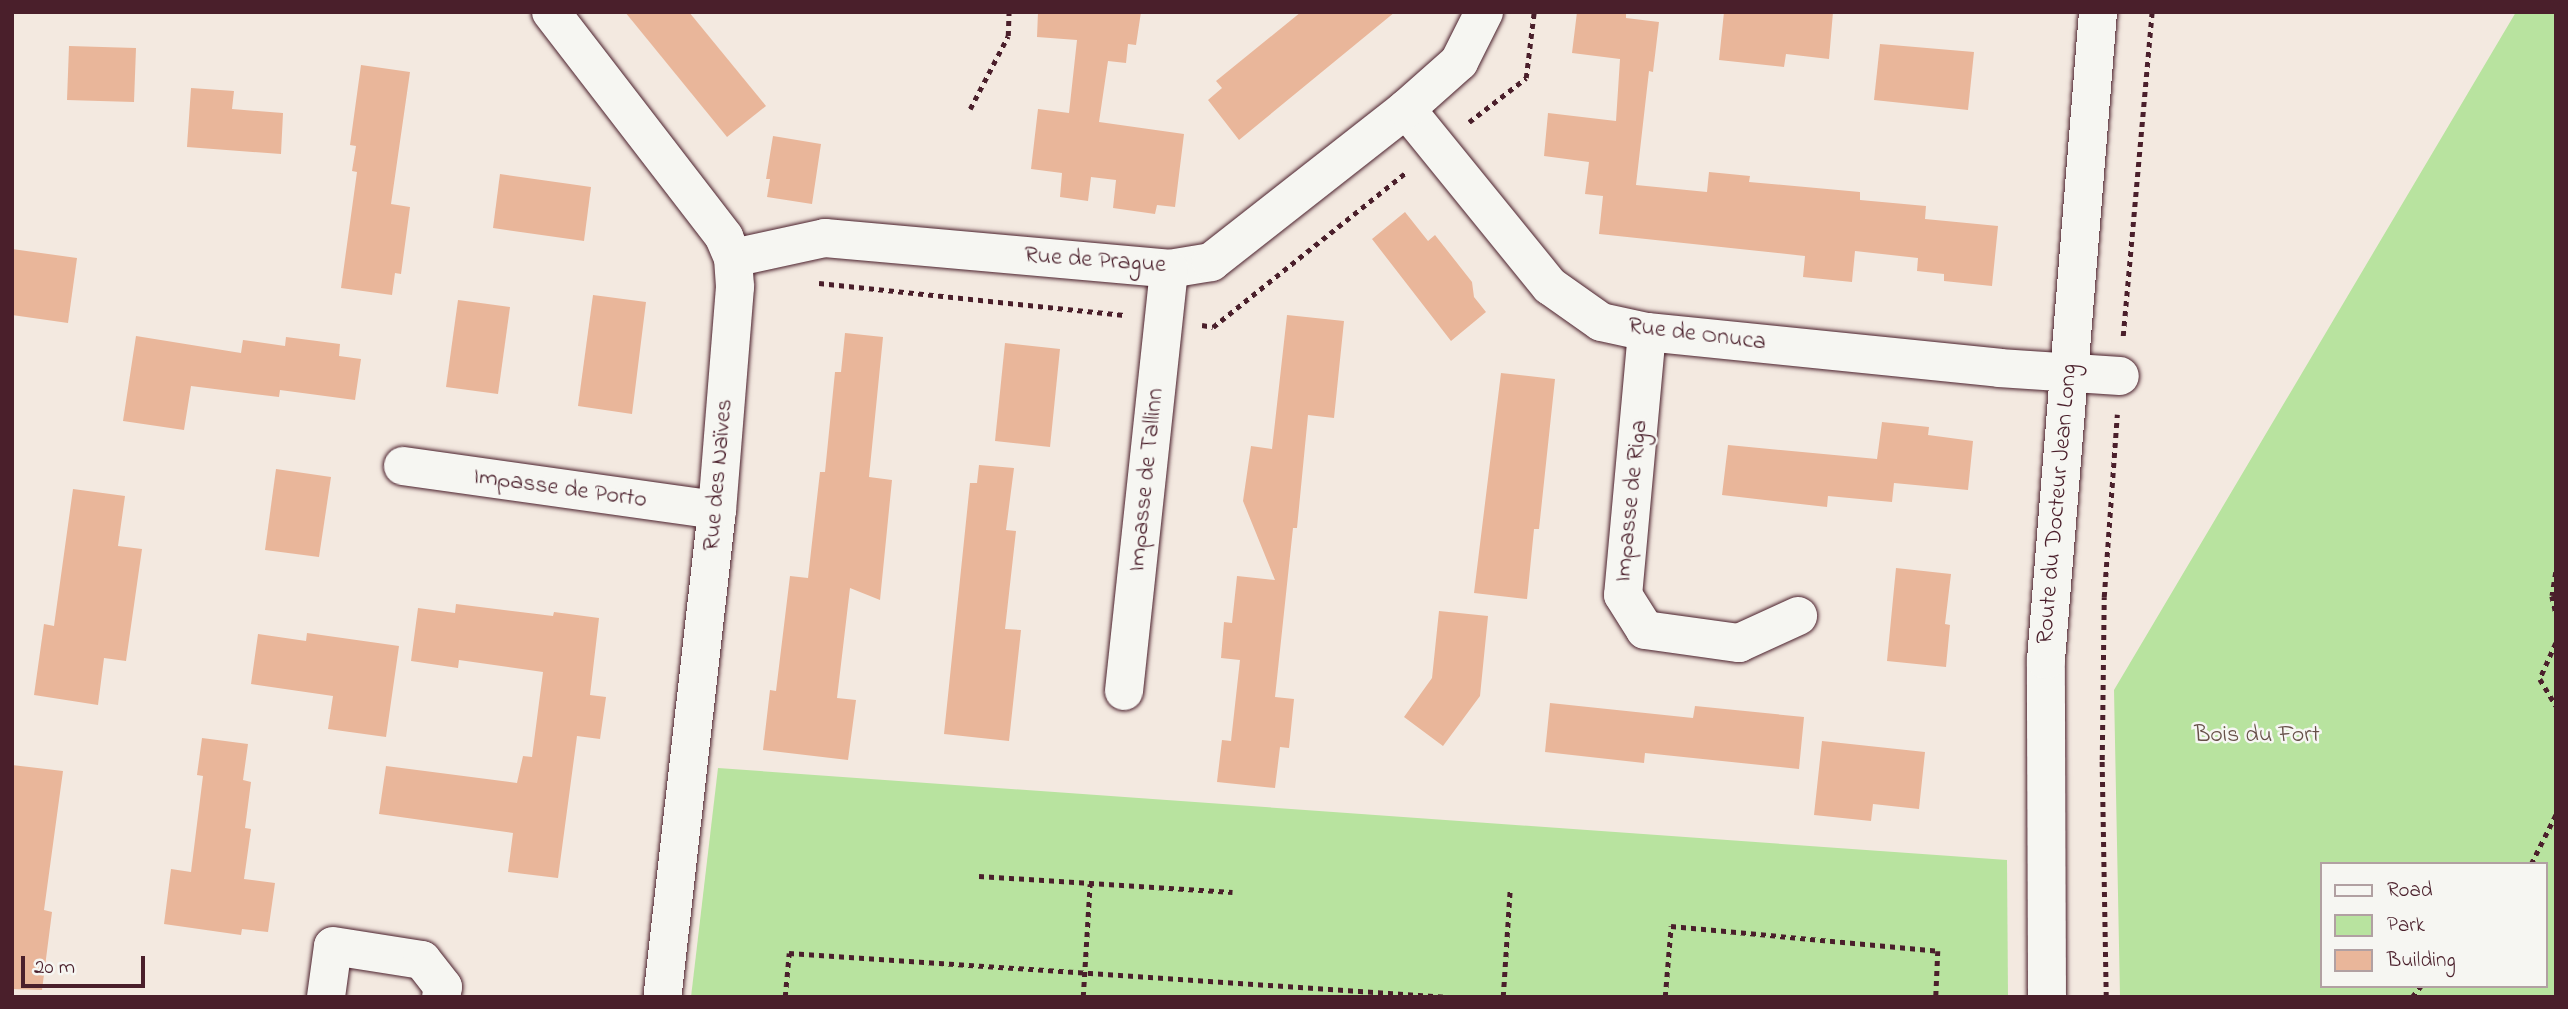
<!DOCTYPE html>
<meta charset="utf-8">
<style>
body{margin:0}
#map{position:relative;width:2568px;height:1009px;overflow:hidden;background:#f3e9e0;font-family:"Indie Flower",sans-serif}
div>[style]{position:absolute}
.green>*{inset:0;background:#b8e39f}
.building>*{inset:0;background:#e9b69a}
.path>*{height:4.5px;margin-top:-2.25px;transform-origin:0;background:repeating-linear-gradient(90deg,#4a1f2b 0 5px,transparent 0 10px)}
.roads{filter:drop-shadow(0 0 2px #4a1f2b) drop-shadow(0 0 2px #4a1f2b)}
.minor>*{height:38px;margin:-19px;padding:0 19px;transform-origin:19px;border-radius:19px;background:#f6f6f2}
span{translate:-50% -50%;white-space:nowrap;text-align:center;line-height:1.15;-webkit-text-stroke:5px #f6f6f2;paint-order:stroke}
.street-label{font-size:24px;color:#4a1f2b}
.park-label{font-size:24px;color:#665048}
.frame{position:absolute;inset:0;border:14px solid #4a1f2b;pointer-events:none}
.legend{position:absolute;left:2320px;top:862px;width:228px;height:126px;box-sizing:border-box;background:#f6f6f2;border:2px solid #b1a0a2;margin:0;padding:9px 12px;list-style:none;font-size:21px;color:#4a1f2b}
.legend li{display:flex;align-items:center;gap:14px;height:35px}
.legend b{width:35px;border:2px solid #b1a0a2}
.scale{position:absolute;left:21px;top:956px;width:124px;height:32px;box-sizing:border-box;border:4px solid #4a1f2b;border-top:0;padding-left:9px;font-size:21px;line-height:24px;white-space:nowrap;color:#4a1f2b;-webkit-text-stroke:5px #f6f6f2;paint-order:stroke}
</style>
<div id="map">
<div class="green">
<div style="clip-path:polygon(evenodd,2516px 12px,2556px 12px,2556px 997px,2120px 997px,2114px 690px,2516px 12px,2321px 864px,2545px 864px,2545px 986px,2321px 986px,2321px 864px)"></div>
<div style="clip-path:polygon(718px 768px,2007px 860px,2008px 997px,691px 997px)"></div>
</div>
<div class="building">
<div style="clip-path:polygon(625px 12px,689px 12px,766px 106px,727px 137px)"></div>
<div style="clip-path:polygon(1038px 12px,1141px 12px,1136px 45px,1128px 44px,1126px 63px,1108px 61px,1099px 122px,1184px 134px,1175px 207px,1157px 205px,1155px 214px,1113px 208px,1116px 180px,1091px 177px,1088px 201px,1060px 197px,1062px 173px,1031px 169px,1038px 109px,1069px 113px,1077px 40px,1037px 37px)"></div>
<div style="clip-path:polygon(1301px 12px,1395px 12px,1239px 140px,1208px 100px,1222px 88px,1216px 81px)"></div>
<div style="clip-path:polygon(1577px 12px,1626px 12px,1626px 18px,1659px 22px,1653px 72px,1649px 71px,1636px 185px,1707px 192px,1709px 172px,1750px 176px,1749px 182px,1860px 192px,1860px 200px,1926px 206px,1925px 219px,1998px 226px,1992px 286px,1944px 281px,1944px 274px,1917px 271px,1918px 258px,1855px 251px,1852px 282px,1803px 277px,1805px 256px,1599px 234px,1603px 196px,1585px 194px,1589px 162px,1544px 156px,1548px 113px,1616px 121px,1620px 59px,1572px 53px)"></div>
<div style="clip-path:polygon(1724px 12px,1833px 12px,1829px 59px,1786px 54px,1784px 67px,1719px 60px)"></div>
<div style="clip-path:polygon(1880px 44px,1974px 52px,1968px 110px,1874px 100px)"></div>
<div style="clip-path:polygon(69px 46px,136px 48px,134px 102px,67px 100px)"></div>
<div style="clip-path:polygon(361px 65px,410px 72px,391px 204px,410px 207px,401px 274px,395px 273px,392px 295px,341px 288px,357px 172px,352px 171px,356px 146px,350px 145px)"></div>
<div style="clip-path:polygon(191px 88px,234px 91px,232px 109px,283px 113px,281px 154px,187px 147px)"></div>
<div style="clip-path:polygon(773px 136px,821px 144px,812px 204px,767px 197px,770px 179px,766px 179px)"></div>
<div style="clip-path:polygon(500px 174px,591px 187px,584px 241px,493px 228px)"></div>
<div style="clip-path:polygon(1405px 212px,1428px 241px,1435px 235px,1450px 254px,1472px 282px,1474px 297px,1486px 312px,1451px 341px,1372px 239px)"></div>
<div style="clip-path:polygon(12px 249px,77px 258px,68px 323px,12px 315px)"></div>
<div style="clip-path:polygon(593px 295px,646px 302px,632px 414px,578px 406px)"></div>
<div style="clip-path:polygon(458px 300px,510px 307px,498px 394px,446px 387px)"></div>
<div style="clip-path:polygon(1287px 315px,1344px 321px,1334px 418px,1308px 415px,1297px 528px,1293px 528px,1275px 697px,1294px 699px,1289px 748px,1280px 747px,1275px 788px,1217px 782px,1222px 740px,1231px 741px,1240px 660px,1221px 658px,1224px 622px,1232px 623px,1237px 576px,1275px 580px,1243px 501px,1251px 446px,1272px 449px)"></div>
<div style="clip-path:polygon(845px 333px,883px 337px,869px 477px,892px 480px,880px 600px,850px 588px,837px 698px,856px 700px,848px 760px,763px 750px,770px 690px,776px 691px,790px 576px,808px 578px,820px 472px,825px 472px,835px 372px,841px 372px)"></div>
<div style="clip-path:polygon(136px 336px,241px 353px,243px 340px,285px 346px,286px 337px,340px 344px,339px 356px,361px 359px,355px 400px,280px 390px,279px 397px,191px 386px,184px 430px,123px 421px)"></div>
<div style="clip-path:polygon(1005px 343px,1060px 349px,1050px 447px,995px 441px)"></div>
<div style="clip-path:polygon(1501px 373px,1555px 379px,1539px 529px,1534px 529px,1527px 599px,1474px 593px)"></div>
<div style="clip-path:polygon(1882px 422px,1929px 427px,1928px 435px,1973px 441px,1968px 490px,1894px 483px,1892px 502px,1828px 496px,1827px 507px,1722px 495px,1728px 445px,1877px 459px)"></div>
<div style="clip-path:polygon(979px 465px,1014px 468px,1006px 530px,1016px 531px,1005px 629px,1021px 630px,1009px 741px,944px 734px,970px 483px,977px 483px)"></div>
<div style="clip-path:polygon(276px 469px,331px 477px,319px 557px,265px 550px)"></div>
<div style="clip-path:polygon(73px 489px,125px 496px,118px 546px,142px 549px,126px 661px,104px 658px,98px 705px,34px 695px,44px 624px,54px 626px)"></div>
<div style="clip-path:polygon(1896px 568px,1951px 574px,1945px 624px,1950px 625px,1946px 667px,1887px 661px)"></div>
<div style="clip-path:polygon(456px 604px,553px 616px,554px 612px,599px 618px,590px 695px,606px 697px,600px 739px,577px 736px,558px 878px,508px 872px,513px 833px,379px 814px,386px 766px,517px 783px,523px 756px,532px 757px,543px 672px,459px 660px,458px 668px,411px 661px,418px 608px,455px 613px)"></div>
<div style="clip-path:polygon(1439px 611px,1488px 616px,1480px 696px,1443px 746px,1404px 717px,1432px 678px)"></div>
<div style="clip-path:polygon(307px 633px,399px 646px,386px 737px,328px 729px,333px 696px,251px 684px,258px 634px,306px 641px)"></div>
<div style="clip-path:polygon(1550px 703px,1693px 718px,1695px 706px,1804px 717px,1799px 769px,1645px 753px,1644px 763px,1545px 752px)"></div>
<div style="clip-path:polygon(202px 738px,248px 744px,243px 780px,251px 782px,245px 828px,251px 829px,244px 879px,275px 883px,268px 932px,242px 929px,241px 935px,164px 924px,171px 869px,191px 872px,203px 776px,197px 775px)"></div>
<div style="clip-path:polygon(1822px 741px,1925px 752px,1919px 809px,1873px 804px,1871px 821px,1814px 815px)"></div>
<div style="clip-path:polygon(12px 765px,63px 771px,44px 910px,52px 912px,42px 990px,12px 989px)"></div>
</div>
<div class="path">
<div style="left:970px;top:109px;width:82px;rotate:-62.5deg"></div>
<div style="left:1008px;top:36px;width:24px;rotate:-88deg"></div>
<div style="left:1469px;top:122px;width:72px;rotate:-37.7deg"></div>
<div style="left:1526px;top:78px;width:66px;rotate:-83.1deg"></div>
<div style="left:819px;top:283px;width:307px;rotate:6deg"></div>
<div style="left:1202px;top:325px;width:11px;rotate:10deg"></div>
<div style="left:1213px;top:327px;width:246px;rotate:-38.7deg"></div>
<div style="left:2123px;top:336px;width:325px;rotate:-84.9deg"></div>
<div style="left:2556px;top:572px;width:24px;rotate:99deg"></div>
<div style="left:2552px;top:596px;width:18px;rotate:77deg"></div>
<div style="left:2556px;top:643px;width:39px;rotate:114deg"></div>
<div style="left:2540px;top:679px;width:31px;rotate:59deg"></div>
<div style="left:2531px;top:864px;width:56px;rotate:-63.4deg"></div>
<div style="left:979px;top:876px;width:254px;rotate:3.6deg"></div>
<div style="left:785px;top:997px;width:44px;rotate:-84.8deg"></div>
<div style="left:789px;top:953px;width:661px;rotate:3.81deg"></div>
<div style="left:1083px;top:997px;width:113px;rotate:-86.5deg"></div>
<div style="left:1503px;top:997px;width:109px;rotate:-86.3deg"></div>
<div style="left:1665px;top:997px;width:71px;rotate:-85.2deg"></div>
<div style="left:1671px;top:926px;width:268px;rotate:5.3deg"></div>
<div style="left:1938px;top:951px;width:46px;rotate:92.5deg"></div>
<div style="left:2106px;top:997px;width:237px;rotate:-91deg"></div>
<div style="left:2102px;top:760px;width:163px;rotate:-89.3deg"></div>
<div style="left:2104px;top:597px;width:183px;rotate:-85.9deg"></div>
<div style="left:2412px;top:997px;width:14px;rotate:-51deg"></div>
</div>
<div class="roads">
<div class="minor">
<div style="left:551px;top:12px;width:284px;rotate:52.4deg"></div>
<div style="left:724px;top:237px;width:23px;rotate:67deg"></div>
<div style="left:733px;top:258px;width:29px;rotate:86deg"></div>
<div style="left:735px;top:287px;width:224px;rotate:94.6deg"></div>
<div style="left:717px;top:510px;width:490px;rotate:96.4deg"></div>
<div style="left:1406px;top:109px;width:228px;rotate:50.9deg"></div>
<div style="left:1550px;top:286px;width:62px;rotate:35.2deg"></div>
<div style="left:1601px;top:322px;width:47px;rotate:12.3deg"></div>
<div style="left:1647px;top:332px;width:354px;rotate:5.8deg"></div>
<div style="left:1999px;top:368px;width:121px;rotate:3.8deg"></div>
<div style="left:733px;top:258px;width:94px;rotate:-12.3deg"></div>
<div style="left:825px;top:238px;width:345px;rotate:5.1deg"></div>
<div style="left:1169px;top:269px;width:43px;rotate:-9.5deg"></div>
<div style="left:1211px;top:262px;width:248px;rotate:-38.1deg"></div>
<div style="left:1406px;top:109px;width:71px;rotate:-41.6deg"></div>
<div style="left:1459px;top:62px;width:56px;rotate:-63.4deg"></div>
<div style="left:1647px;top:332px;width:264px;rotate:95.2deg"></div>
<div style="left:1623px;top:595px;width:41px;rotate:57.8deg"></div>
<div style="left:1645px;top:630px;width:95px;rotate:7.9deg"></div>
<div style="left:1739px;top:643px;width:65px;rotate:-24.6deg"></div>
<div style="left:403px;top:466px;width:317px;rotate:8deg"></div>
<div style="left:1124px;top:691px;width:424px;rotate:-83.9deg"></div>
<div style="left:326px;top:997px;width:51px;rotate:-82.2deg"></div>
<div style="left:333px;top:946px;width:90px;rotate:8.9deg"></div>
<div style="left:422px;top:960px;width:34px;rotate:52deg"></div>
<div style="left:443px;top:987px;width:10px;rotate:101deg"></div>
<div style="left:2047px;top:997px;width:337px;rotate:-90.2deg"></div>
<div style="left:2046px;top:660px;width:650px;rotate:-85.41deg"></div>
</div>
</div>
<div class="street-label">
<span style="left:1095px;top:261px;rotate:4deg">Rue de Prague</span>
<span style="left:1697px;top:335px;rotate:7deg">Rue de Onuca</span>
<span style="left:719px;top:475px;rotate:-85deg">Rue des Naïves</span>
<span style="left:1147px;top:480px;rotate:-84deg">Impasse de Tallinn</span>
<span style="left:560px;top:489px;rotate:8deg">Impasse de Porto</span>
<span style="left:1632px;top:501px;rotate:-84deg">Impasse de Riga</span>
<span style="left:2058px;top:504px;rotate:-85deg">Route du Docteur Jean Long</span>
</div>
<div class="park-label">
<span style="left:2257px;top:736px">Bois du Fort</span>
</div>
<div class="frame"></div>
<ul class="legend">
<li><b style="height:9px;background:#f6f6f2"></b>Road</li>
<li><b style="height:19px;background:#b8e39f"></b>Park</li>
<li><b style="height:19px;background:#e9b69a"></b>Building</li>
</ul>
<div class="scale">20 m</div>
</div>
